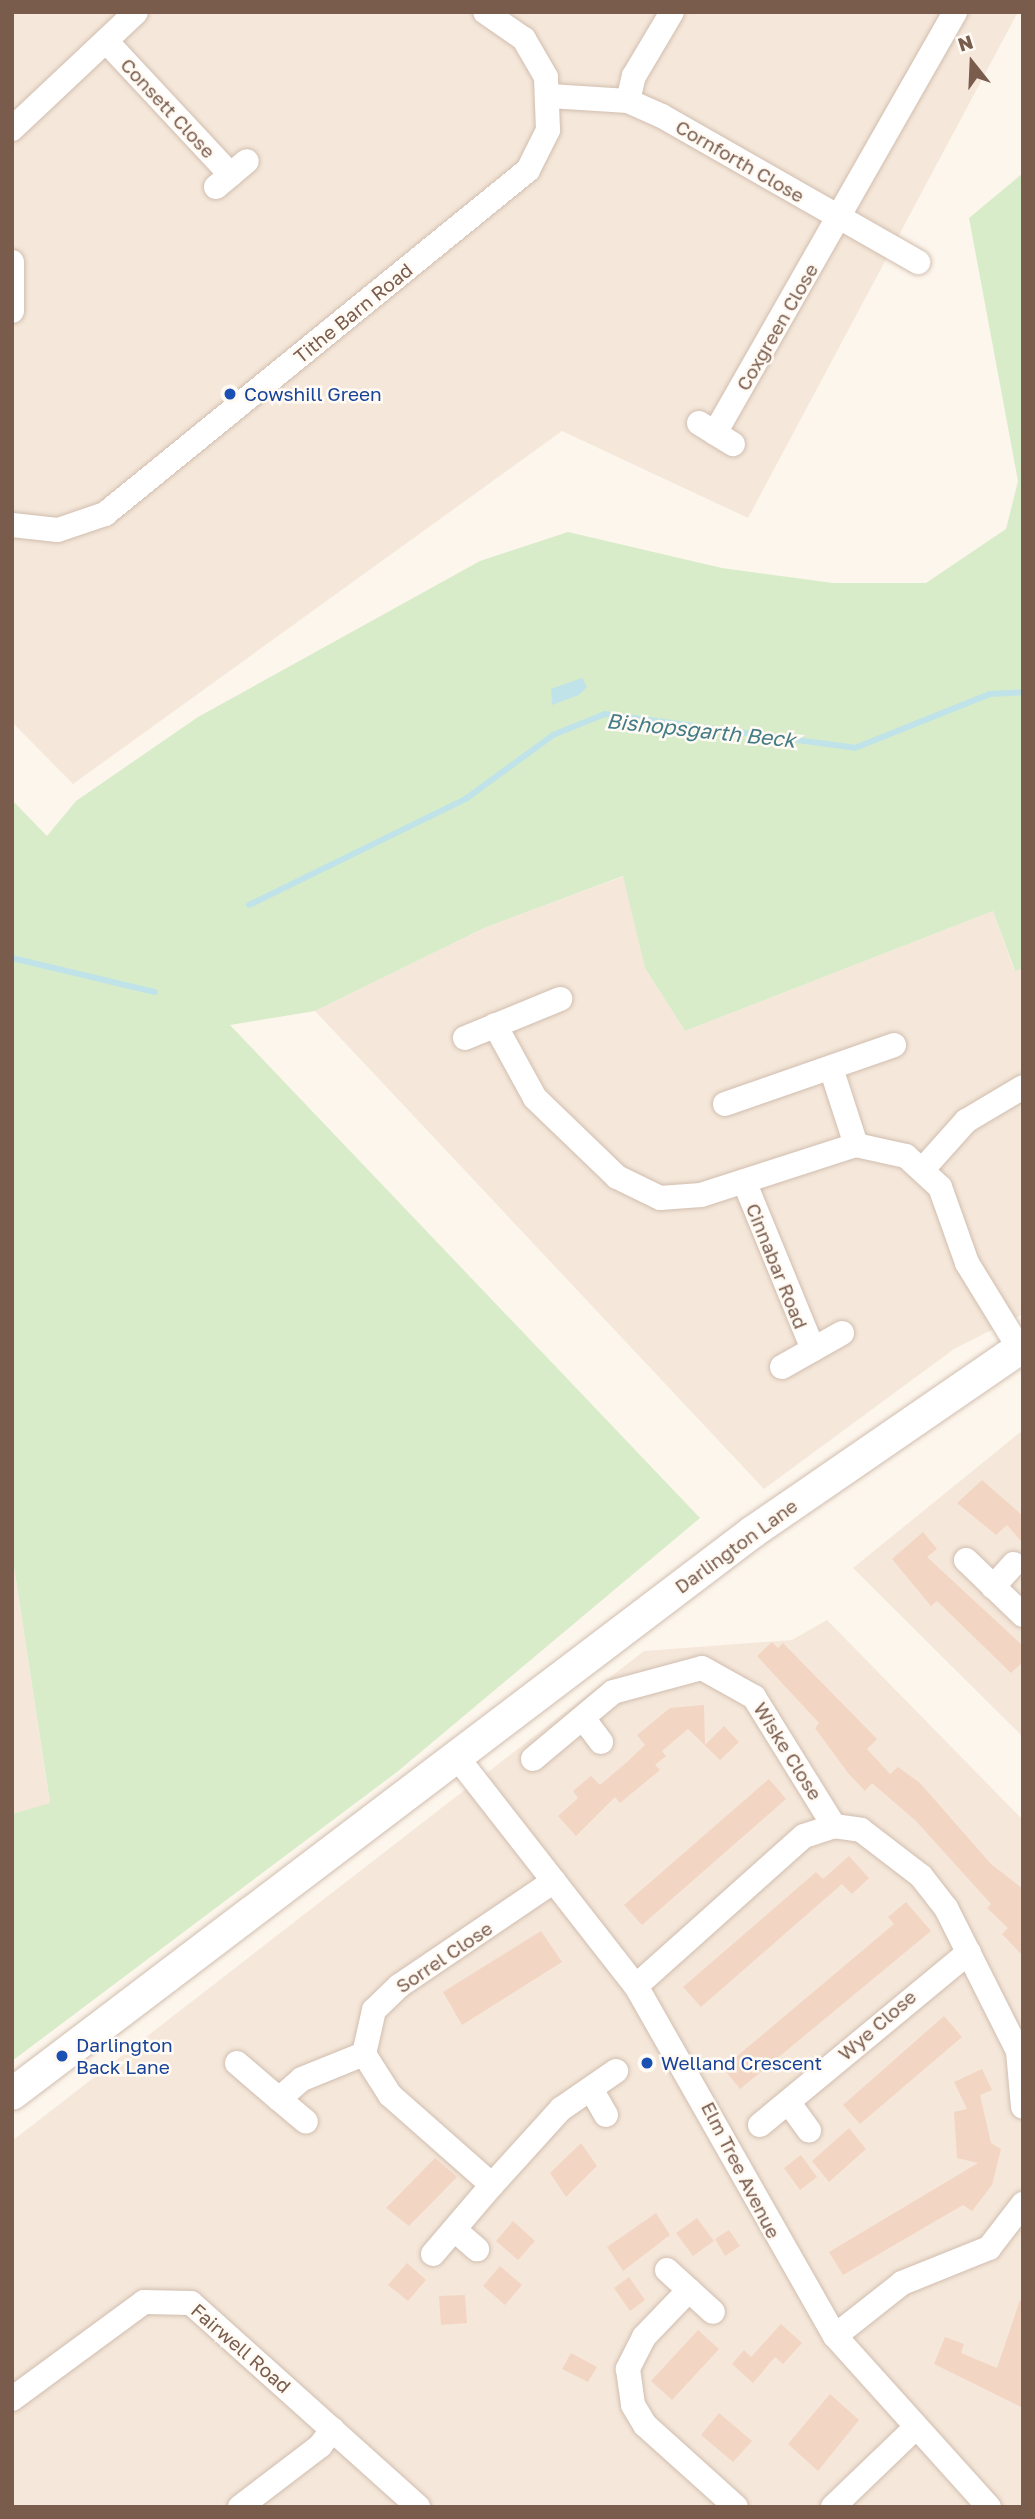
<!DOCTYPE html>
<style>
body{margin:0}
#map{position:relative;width:1035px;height:2519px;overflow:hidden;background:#fdf6ec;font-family:"Golos Text",sans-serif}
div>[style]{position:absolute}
.residential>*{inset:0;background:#f5e8da}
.green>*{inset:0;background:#d8ecc9}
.water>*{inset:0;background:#bfe3e8}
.stream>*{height:6px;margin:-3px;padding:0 3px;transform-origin:3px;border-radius:3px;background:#bfe3e8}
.building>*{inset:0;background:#f3d5c3}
.roads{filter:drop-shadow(0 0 2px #d1beb0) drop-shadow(0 0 2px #d1beb0)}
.minor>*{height:24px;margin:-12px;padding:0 12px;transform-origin:12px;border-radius:12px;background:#fff}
.tertiary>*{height:32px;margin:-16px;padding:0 16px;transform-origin:16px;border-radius:16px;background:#fff}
.dots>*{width:19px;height:19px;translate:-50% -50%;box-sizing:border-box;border:4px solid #fffaf3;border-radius:50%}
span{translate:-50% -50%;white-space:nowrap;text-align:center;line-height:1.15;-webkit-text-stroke:5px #fffaf3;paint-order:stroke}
.street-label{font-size:19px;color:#7a5c4d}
.transit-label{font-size:19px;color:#164399}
.left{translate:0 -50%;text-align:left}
.water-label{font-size:21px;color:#437c86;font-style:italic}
.frame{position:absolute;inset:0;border:14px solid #7a5c4d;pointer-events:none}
.north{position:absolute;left:937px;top:28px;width:70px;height:70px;-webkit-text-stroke:5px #fffaf3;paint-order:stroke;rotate:342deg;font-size:19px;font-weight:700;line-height:28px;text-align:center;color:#7a5c4d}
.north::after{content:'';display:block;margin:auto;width:24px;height:32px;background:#7a5c4d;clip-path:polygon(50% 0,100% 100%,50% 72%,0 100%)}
</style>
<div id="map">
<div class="residential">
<div style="clip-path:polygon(12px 12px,1018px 12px,748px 518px,562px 431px,73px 784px,12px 722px)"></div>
<div style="clip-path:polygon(624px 876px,645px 968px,685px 1031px,993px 911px,1014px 970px,1023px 968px,1023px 1314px,954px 1349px,764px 1489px,315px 1011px,484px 928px)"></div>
<div style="clip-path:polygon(1023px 1430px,1023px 1737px,853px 1568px)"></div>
<div style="clip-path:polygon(12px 1554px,50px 1804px,12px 1814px)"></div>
<div style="clip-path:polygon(827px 1620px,1023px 1820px,1023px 2507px,12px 2507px,12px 2141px,644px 1651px,792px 1640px)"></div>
</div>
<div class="green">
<div style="clip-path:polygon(1023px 173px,1023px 968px,1015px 971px,993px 911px,685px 1031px,645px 968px,623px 876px,484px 928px,315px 1011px,230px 1025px,700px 1518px,397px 1772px,12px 2061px,12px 1814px,50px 1803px,12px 1554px,12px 800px,47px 836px,76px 801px,198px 717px,480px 561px,568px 532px,722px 568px,833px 583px,926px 583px,1006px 529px,1018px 481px,969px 218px)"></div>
</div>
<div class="water">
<div style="clip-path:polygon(582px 678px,587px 687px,579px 695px,552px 705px,551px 689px)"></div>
</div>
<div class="stream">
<div style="left:249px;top:905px;width:243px;rotate:-26.1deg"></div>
<div style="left:467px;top:798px;width:107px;rotate:-36.2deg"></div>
<div style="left:553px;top:735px;width:56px;rotate:-22deg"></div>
<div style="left:605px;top:714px;width:252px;rotate:7.7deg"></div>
<div style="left:855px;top:748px;width:145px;rotate:-21.8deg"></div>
<div style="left:990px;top:694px;width:33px;rotate:-3deg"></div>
<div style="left:12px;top:958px;width:147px;rotate:13.4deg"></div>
</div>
<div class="building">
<div style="clip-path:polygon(982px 1480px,1023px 1516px,1023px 1543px,1007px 1525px,996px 1535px,957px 1503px)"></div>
<div style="clip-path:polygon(923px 1532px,937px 1549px,927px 1557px,1023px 1646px,1023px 1662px,1011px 1673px,937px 1601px,931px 1606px,892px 1559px)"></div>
<div style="clip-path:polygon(772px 1642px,778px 1648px,783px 1643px,877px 1739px,867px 1749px,890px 1774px,898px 1767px,920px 1783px,991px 1864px,1023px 1889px,1023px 1956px,1002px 1934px,1008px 1928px,987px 1908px,991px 1904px,916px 1821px,872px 1783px,865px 1791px,848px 1773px,815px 1728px,819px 1723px,757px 1656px)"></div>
<div style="clip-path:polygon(704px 1705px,705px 1745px,724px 1726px,739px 1742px,720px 1760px,688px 1729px,662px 1751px,666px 1756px,655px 1765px,660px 1770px,620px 1803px,615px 1797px,576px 1836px,558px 1816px,578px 1798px,573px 1791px,591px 1776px,600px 1785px,627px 1762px,645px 1745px,637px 1735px,670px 1708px)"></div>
<div style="clip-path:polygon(769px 1779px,786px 1799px,642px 1925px,624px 1905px)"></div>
<div style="clip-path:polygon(849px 1856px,869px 1878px,852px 1894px,842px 1884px,701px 2007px,683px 1987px,816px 1872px,823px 1879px)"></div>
<div style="clip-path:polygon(906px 1902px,931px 1931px,740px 2089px,723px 2068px,894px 1924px,888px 1917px)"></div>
<div style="clip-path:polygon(541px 1931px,562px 1962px,462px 2025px,443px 1992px)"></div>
<div style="clip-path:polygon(944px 2016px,962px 2037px,860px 2124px,843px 2105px)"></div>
<div style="clip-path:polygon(982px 2069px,992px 2090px,980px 2095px,991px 2143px,1001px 2149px,992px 2185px,972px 2211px,963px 2205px,843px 2275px,829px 2252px,978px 2163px,957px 2158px,954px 2112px,967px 2109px,954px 2082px)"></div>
<div style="clip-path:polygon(849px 2128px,866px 2149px,829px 2182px,812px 2161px)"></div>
<div style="clip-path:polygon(581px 2143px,597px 2166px,566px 2197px,550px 2173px)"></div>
<div style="clip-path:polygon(801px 2155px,817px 2177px,800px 2190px,784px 2168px)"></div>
<div style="clip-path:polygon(435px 2158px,457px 2177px,409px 2226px,386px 2208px)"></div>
<div style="clip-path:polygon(656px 2213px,670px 2235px,623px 2271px,607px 2247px)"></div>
<div style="clip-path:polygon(697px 2218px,714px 2241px,693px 2256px,676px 2233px)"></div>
<div style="clip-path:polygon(513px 2221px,535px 2241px,518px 2260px,496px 2241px)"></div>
<div style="clip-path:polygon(729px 2230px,740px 2246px,725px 2256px,715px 2239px)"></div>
<div style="clip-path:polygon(407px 2263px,426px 2280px,408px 2301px,388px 2285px)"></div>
<div style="clip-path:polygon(500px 2266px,522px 2285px,505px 2305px,483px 2286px)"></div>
<div style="clip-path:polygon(629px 2277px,645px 2300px,630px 2311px,614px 2288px)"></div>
<div style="clip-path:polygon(465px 2295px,467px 2323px,441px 2325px,439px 2296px)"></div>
<div style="clip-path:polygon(1020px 2300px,1023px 2301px,1023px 2408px,934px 2364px,945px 2337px,964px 2344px,961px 2353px,997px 2368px)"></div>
<div style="clip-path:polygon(781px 2324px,802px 2343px,783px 2364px,775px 2357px,753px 2383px,732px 2364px,744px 2350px,751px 2357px)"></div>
<div style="clip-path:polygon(698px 2330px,719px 2349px,672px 2400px,651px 2381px)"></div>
<div style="clip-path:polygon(571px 2353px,597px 2367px,588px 2382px,562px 2369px)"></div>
<div style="clip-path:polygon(830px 2394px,859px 2420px,818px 2471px,788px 2444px)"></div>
<div style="clip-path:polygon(719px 2413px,752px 2441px,733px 2462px,701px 2435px)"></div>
</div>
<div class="roads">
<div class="minor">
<div style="left:106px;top:41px;width:183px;rotate:47deg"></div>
<div style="left:550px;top:96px;width:78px;rotate:3.7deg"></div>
<div style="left:628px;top:101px;width:37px;rotate:24deg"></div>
<div style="left:662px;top:116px;width:295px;rotate:29.7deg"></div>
<div style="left:628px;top:101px;width:26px;rotate:-77deg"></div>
<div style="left:634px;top:76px;width:74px;rotate:-59.3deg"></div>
<div style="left:12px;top:129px;width:170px;rotate:-43.3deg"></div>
<div style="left:216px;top:187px;width:40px;rotate:-40deg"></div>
<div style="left:12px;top:262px;width:49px;rotate:90deg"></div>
<div style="left:699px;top:423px;width:40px;rotate:32deg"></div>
<div style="left:715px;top:433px;width:485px;rotate:-60.3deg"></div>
<div style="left:12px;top:525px;width:46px;rotate:6.2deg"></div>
<div style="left:58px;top:530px;width:50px;rotate:-18.8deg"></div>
<div style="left:105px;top:514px;width:545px;rotate:-39.12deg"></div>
<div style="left:528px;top:170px;width:45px;rotate:-63.4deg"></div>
<div style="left:548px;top:130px;width:53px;rotate:-92.2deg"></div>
<div style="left:546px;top:77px;width:44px;rotate:-120.1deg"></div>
<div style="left:524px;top:39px;width:47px;rotate:-145.3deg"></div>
<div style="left:495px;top:1025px;width:83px;rotate:61.3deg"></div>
<div style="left:535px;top:1098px;width:114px;rotate:43.9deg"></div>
<div style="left:617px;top:1177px;width:48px;rotate:26deg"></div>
<div style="left:660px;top:1198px;width:41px;rotate:-4.2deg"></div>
<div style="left:701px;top:1195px;width:163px;rotate:-17.9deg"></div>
<div style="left:856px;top:1145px;width:51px;rotate:12.4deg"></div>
<div style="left:906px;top:1156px;width:46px;rotate:42.4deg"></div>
<div style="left:940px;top:1187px;width:81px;rotate:70.4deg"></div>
<div style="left:967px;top:1263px;width:100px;rotate:58.5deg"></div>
<div style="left:465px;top:1038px;width:103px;rotate:-22.3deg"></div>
<div style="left:832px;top:1071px;width:78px;rotate:72deg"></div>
<div style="left:725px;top:1104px;width:179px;rotate:-19.2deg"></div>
<div style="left:924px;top:1168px;width:63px;rotate:-48.2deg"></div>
<div style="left:966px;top:1121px;width:66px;rotate:-30.8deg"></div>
<div style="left:744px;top:1181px;width:182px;rotate:67.7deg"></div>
<div style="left:782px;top:1367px;width:69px;rotate:-29.5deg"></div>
<div style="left:966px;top:1560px;width:79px;rotate:44deg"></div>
<div style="left:993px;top:1587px;width:31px;rotate:-48deg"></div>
<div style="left:583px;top:1718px;width:30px;rotate:53deg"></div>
<div style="left:456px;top:1756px;width:292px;rotate:52deg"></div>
<div style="left:636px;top:1986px;width:403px;rotate:60.4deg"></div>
<div style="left:835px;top:2336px;width:230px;rotate:48deg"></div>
<div style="left:533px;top:1759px;width:104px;rotate:-39.9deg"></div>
<div style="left:613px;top:1692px;width:92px;rotate:-15.1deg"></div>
<div style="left:702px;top:1668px;width:60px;rotate:29.1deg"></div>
<div style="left:754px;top:1697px;width:152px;rotate:58.2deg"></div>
<div style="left:554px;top:1881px;width:187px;rotate:145.9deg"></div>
<div style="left:399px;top:1986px;width:35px;rotate:136deg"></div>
<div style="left:374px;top:2010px;width:45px;rotate:102.8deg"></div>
<div style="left:364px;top:2054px;width:49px;rotate:57.6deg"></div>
<div style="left:390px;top:2095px;width:136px;rotate:41.4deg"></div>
<div style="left:492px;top:2185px;width:103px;rotate:-47.8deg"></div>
<div style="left:561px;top:2109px;width:67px;rotate:-34.6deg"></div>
<div style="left:636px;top:1986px;width:225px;rotate:-41.8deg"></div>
<div style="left:804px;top:1836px;width:32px;rotate:-18deg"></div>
<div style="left:834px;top:1826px;width:27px;rotate:8deg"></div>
<div style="left:861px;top:1830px;width:76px;rotate:37.5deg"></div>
<div style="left:921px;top:1876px;width:41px;rotate:52deg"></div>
<div style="left:946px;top:1908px;width:160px;rotate:63.3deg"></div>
<div style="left:1018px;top:2051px;width:56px;rotate:84.9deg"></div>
<div style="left:237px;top:2063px;width:55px;rotate:40.6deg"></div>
<div style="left:279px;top:2099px;width:30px;rotate:-41deg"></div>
<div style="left:302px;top:2079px;width:67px;rotate:-22deg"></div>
<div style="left:591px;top:2089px;width:30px;rotate:60deg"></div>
<div style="left:279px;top:2099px;width:35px;rotate:40deg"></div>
<div style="left:789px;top:2103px;width:34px;rotate:54deg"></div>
<div style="left:760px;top:2125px;width:271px;rotate:-39.6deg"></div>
<div style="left:456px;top:2231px;width:28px;rotate:41deg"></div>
<div style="left:433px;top:2254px;width:91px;rotate:-49.5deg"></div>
<div style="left:667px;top:2270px;width:62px;rotate:42.4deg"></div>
<div style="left:689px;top:2290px;width:65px;rotate:133.8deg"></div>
<div style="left:644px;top:2337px;width:36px;rotate:117deg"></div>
<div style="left:628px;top:2369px;width:36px;rotate:82deg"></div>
<div style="left:633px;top:2405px;width:23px;rotate:59deg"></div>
<div style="left:645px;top:2425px;width:122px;rotate:42deg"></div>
<div style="left:835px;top:2336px;width:85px;rotate:-38.3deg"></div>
<div style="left:902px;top:2283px;width:94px;rotate:-21.9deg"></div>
<div style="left:989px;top:2248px;width:56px;rotate:-52.3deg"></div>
<div style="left:12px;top:2399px;width:164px;rotate:-36.3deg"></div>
<div style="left:144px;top:2302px;width:47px;rotate:1.2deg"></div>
<div style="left:191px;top:2303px;width:305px;rotate:41.9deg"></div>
<div style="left:240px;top:2507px;width:101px;rotate:-37.3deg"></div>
<div style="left:320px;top:2446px;width:21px;rotate:-53deg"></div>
<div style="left:833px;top:2507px;width:111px;rotate:-43.9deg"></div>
</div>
<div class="tertiary">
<div style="left:12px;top:2094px;width:931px;rotate:-37.19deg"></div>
<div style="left:754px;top:1531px;width:326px;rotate:-34.5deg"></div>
</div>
</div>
<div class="dots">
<div style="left:230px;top:394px;background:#1a4fb4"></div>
<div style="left:62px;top:2056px;background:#1a4fb4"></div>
<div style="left:647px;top:2063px;background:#1a4fb4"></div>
</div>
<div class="street-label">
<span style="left:168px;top:108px;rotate:47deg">Consett Close</span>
<span style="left:740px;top:161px;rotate:30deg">Cornforth Close</span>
<span style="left:353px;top:313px;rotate:-39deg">Tithe Barn Road</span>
<span style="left:777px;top:327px;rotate:-60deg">Coxgreen Close</span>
<span style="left:777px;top:1266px;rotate:68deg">Cinnabar Road</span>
<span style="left:736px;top:1546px;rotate:-36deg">Darlington Lane</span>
<span style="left:788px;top:1751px;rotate:58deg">Wiske Close</span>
<span style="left:444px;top:1957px;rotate:-34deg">Sorrel Close</span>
<span style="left:877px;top:2025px;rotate:-41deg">Wye Close</span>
<span style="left:741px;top:2170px;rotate:63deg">Elm Tree Avenue</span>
<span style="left:241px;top:2348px;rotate:41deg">Fairwell Road</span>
</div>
<div class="transit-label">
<span class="left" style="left:244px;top:394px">Cowshill Green</span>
<span class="left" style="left:76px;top:2056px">Darlington<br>Back Lane</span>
<span class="left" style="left:661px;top:2063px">Welland Crescent</span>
</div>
<div class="water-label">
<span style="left:701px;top:730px;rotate:6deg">Bishopsgarth Beck</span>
</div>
<div class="frame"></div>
<div class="north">N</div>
</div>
